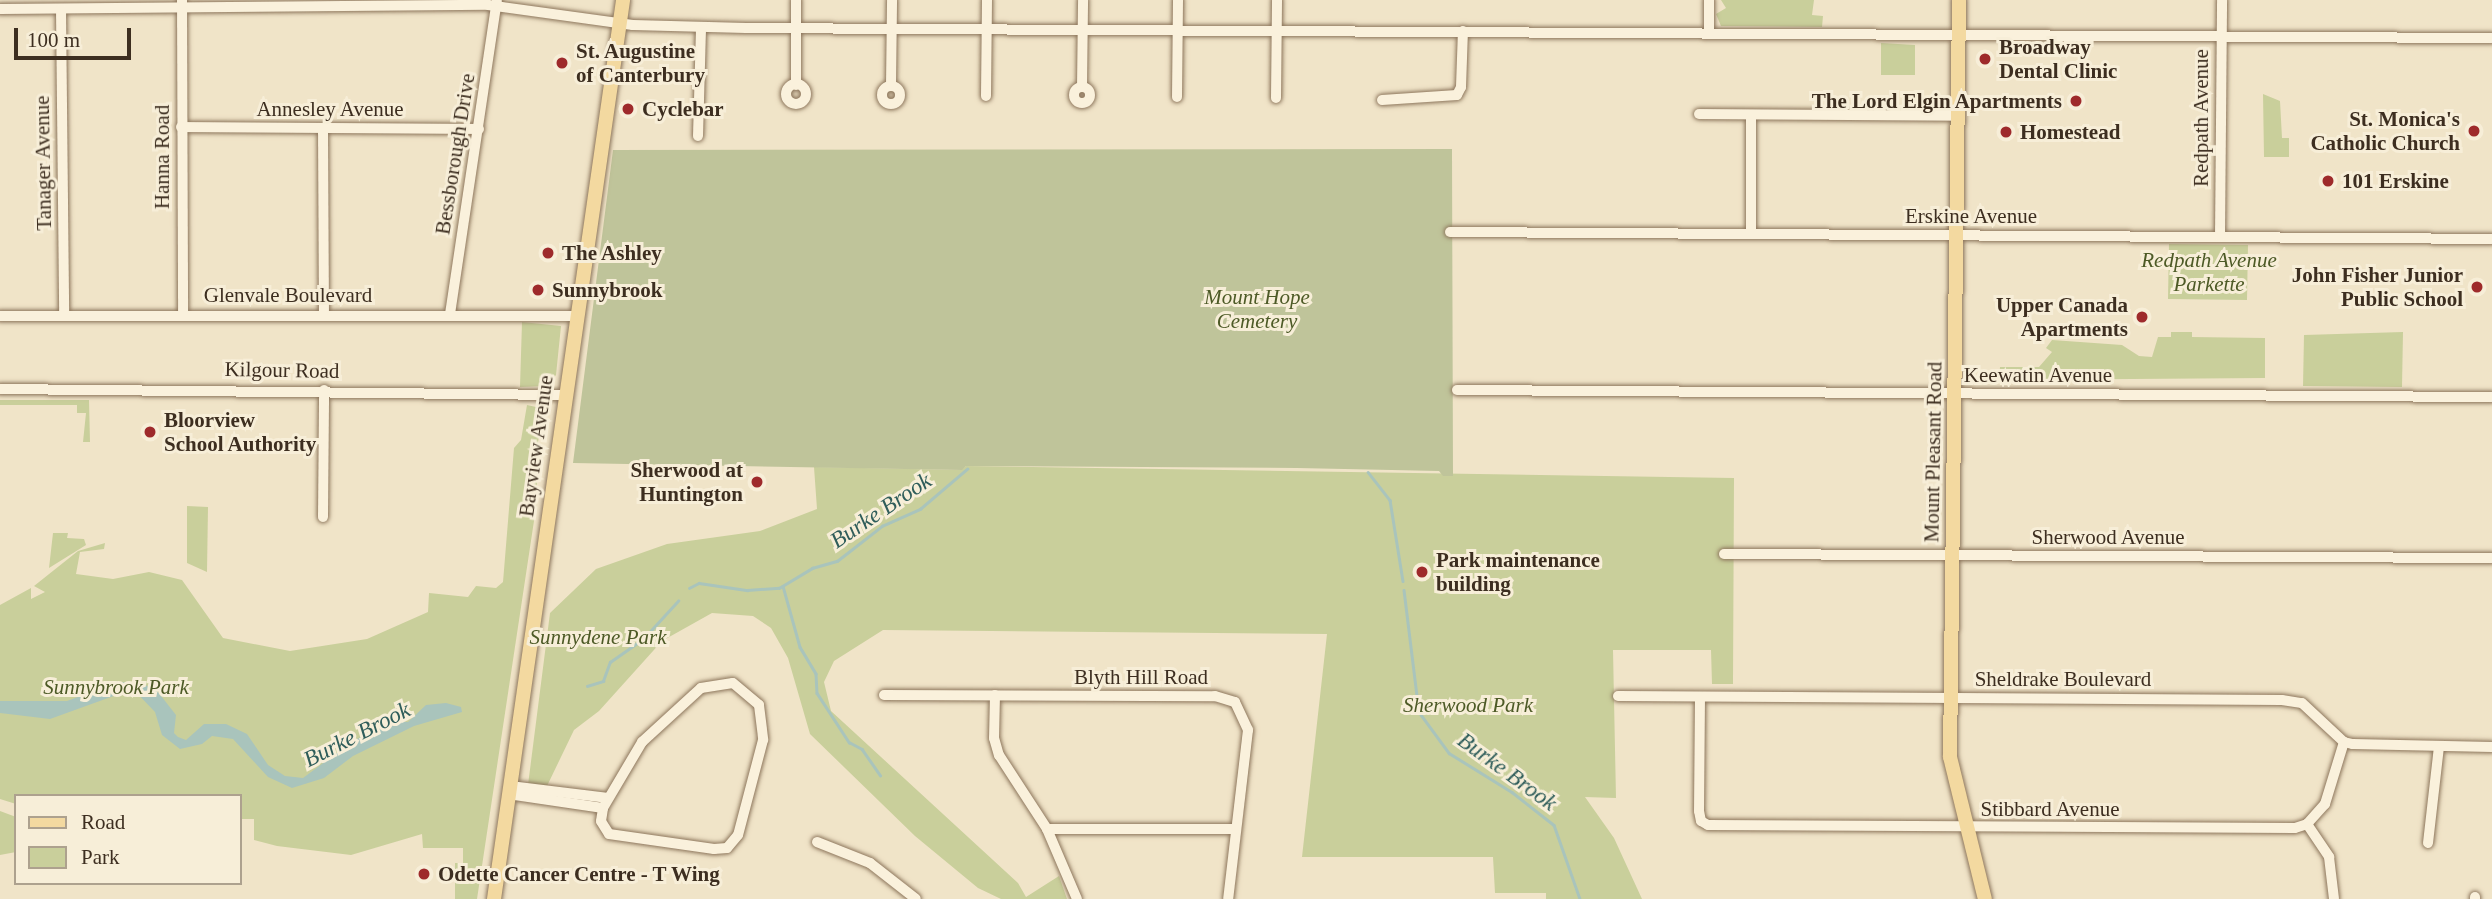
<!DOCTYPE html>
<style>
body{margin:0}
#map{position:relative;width:2492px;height:899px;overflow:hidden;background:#f0e4c8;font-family:"Times New Roman",serif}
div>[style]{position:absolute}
.green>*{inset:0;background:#c9cf9b}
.cemetery>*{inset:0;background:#bfc49a}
.water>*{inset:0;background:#a9c4bc}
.stream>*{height:2.5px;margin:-1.25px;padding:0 1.25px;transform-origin:1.25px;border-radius:1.25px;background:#a9c4bc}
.roads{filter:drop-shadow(0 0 2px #8d765c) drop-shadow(0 0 2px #8d765c)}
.minor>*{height:10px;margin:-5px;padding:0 5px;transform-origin:5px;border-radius:5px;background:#faf1dc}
.minor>.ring{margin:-5px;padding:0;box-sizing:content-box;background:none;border:10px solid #faf1dc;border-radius:50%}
.major>*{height:14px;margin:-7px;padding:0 7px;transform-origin:7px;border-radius:7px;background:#f3d9a0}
.dots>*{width:19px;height:19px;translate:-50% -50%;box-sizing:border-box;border:4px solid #f7eed8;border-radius:50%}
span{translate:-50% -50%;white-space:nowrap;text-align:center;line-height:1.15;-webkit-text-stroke:6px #f7eed8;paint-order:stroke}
.poi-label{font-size:21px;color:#3d2e20;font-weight:700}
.left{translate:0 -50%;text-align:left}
.right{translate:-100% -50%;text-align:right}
.street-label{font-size:21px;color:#3d2e20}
.park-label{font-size:21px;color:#4d5a26;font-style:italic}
.water-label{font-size:23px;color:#2f5d5a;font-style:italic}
.legend{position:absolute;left:14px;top:794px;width:228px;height:91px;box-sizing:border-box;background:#f7eed8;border:2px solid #ada18e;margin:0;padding:9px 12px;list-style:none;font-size:21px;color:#3d2e20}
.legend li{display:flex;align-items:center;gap:14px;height:35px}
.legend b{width:35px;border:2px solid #ada18e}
.scale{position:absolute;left:14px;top:28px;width:117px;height:32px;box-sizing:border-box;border:4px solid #3d2e20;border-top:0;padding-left:9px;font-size:21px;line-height:24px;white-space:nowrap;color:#3d2e20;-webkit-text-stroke:5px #f7eed8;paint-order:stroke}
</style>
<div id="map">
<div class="green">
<div style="clip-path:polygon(1721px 0,1814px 0,1812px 15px,1823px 16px,1822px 27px,1721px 26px,1716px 14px,1726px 8px)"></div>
<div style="clip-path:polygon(1881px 43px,1915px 45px,1915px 75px,1881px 75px)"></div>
<div style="clip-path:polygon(2263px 94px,2280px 101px,2282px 138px,2289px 138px,2289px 157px,2264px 157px)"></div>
<div style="clip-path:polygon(2169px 244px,2248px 245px,2247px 300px,2168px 299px)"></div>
<div style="clip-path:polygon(522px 322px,561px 326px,556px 375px,546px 386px,520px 387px)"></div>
<div style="clip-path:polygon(2171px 332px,2192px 332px,2192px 337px,2265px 338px,2265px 378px,1999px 380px,2000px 367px,2039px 367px,2052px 352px,2046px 348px,2052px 340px,2122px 345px,2139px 356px,2152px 357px,2158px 337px,2171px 337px)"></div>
<div style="clip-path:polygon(2403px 332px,2402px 387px,2303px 386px,2304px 335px)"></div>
<div style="clip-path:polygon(0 400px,89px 400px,90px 442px,83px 442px,86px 413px,77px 413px,77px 405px,0 405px)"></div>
<div style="clip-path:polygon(527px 405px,545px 409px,533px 465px,537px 466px,537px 501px,477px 899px,455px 899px,455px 863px,463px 863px,463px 848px,423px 848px,422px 834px,351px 855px,277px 846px,254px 840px,254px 819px,240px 819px,240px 796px,16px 796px,16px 804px,0 799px,0 605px,31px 588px,31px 599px,45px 592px,34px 586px,78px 551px,105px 543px,104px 549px,80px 552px,76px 574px,113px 579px,149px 572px,182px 580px,223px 638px,290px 651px,367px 639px,428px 612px,429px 593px,468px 597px,476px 586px,496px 588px,503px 582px,514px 448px,521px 440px)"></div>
<div style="clip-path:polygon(966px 466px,1734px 478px,1733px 684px,1712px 684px,1711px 650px,1613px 650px,1616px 798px,1585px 797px,1614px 838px,1642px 899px,1546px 899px,1546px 893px,1495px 893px,1493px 857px,1302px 857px,1327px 634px,883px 630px,834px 661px,824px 682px,831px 711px,1018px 883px,1026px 897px,1059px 876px,1067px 899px,1001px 899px,978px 888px,915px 836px,810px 734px,788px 658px,771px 628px,753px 616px,712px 613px,662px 641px,599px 711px,574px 730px,547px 786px,528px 785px,550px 613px,596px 569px,667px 544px,760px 531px,817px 509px,814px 467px,961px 470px)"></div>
<div style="clip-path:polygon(187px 506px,208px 507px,207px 572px,187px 563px)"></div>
<div style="clip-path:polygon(53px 533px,68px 533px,67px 538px,84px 539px,86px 545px,49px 568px)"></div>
<div style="clip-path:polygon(0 811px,16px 817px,16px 852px,0 855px)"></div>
</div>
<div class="cemetery">
<div style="clip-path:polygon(1452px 149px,1453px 476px,1443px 476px,1439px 471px,1297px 468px,966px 466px,962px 470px,573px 463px,613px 150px)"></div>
</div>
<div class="water">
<div style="clip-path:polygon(119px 682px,142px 683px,158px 692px,176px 715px,174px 733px,178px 737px,186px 740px,204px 724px,226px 724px,247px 734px,268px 765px,285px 776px,303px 778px,353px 741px,393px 721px,408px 722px,426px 705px,446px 703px,461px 707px,462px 712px,414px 726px,353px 756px,324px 778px,292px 788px,268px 777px,233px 739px,212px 736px,202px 744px,180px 749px,162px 735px,155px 712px,133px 689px,50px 719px,0 713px,0 701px,67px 701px)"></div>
</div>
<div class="stream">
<div style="left:1368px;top:472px;width:36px;rotate:52deg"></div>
<div style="left:1390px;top:500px;width:82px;rotate:80.9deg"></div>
<div style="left:783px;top:586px;width:63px;rotate:74.4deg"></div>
<div style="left:800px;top:647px;width:31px;rotate:59deg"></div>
<div style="left:816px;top:674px;width:19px;rotate:87deg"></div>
<div style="left:817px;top:693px;width:59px;rotate:56.9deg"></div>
<div style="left:849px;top:742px;width:15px;rotate:28deg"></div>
<div style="left:862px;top:749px;width:32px;rotate:55deg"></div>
<div style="left:689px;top:588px;width:11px;rotate:-27deg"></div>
<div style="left:699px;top:583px;width:49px;rotate:8.3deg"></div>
<div style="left:747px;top:590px;width:32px;rotate:-4deg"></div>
<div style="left:779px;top:588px;width:39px;rotate:-31deg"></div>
<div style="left:812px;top:568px;width:26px;rotate:-16deg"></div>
<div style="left:837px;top:561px;width:57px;rotate:-37.9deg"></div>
<div style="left:882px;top:526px;width:42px;rotate:-24.1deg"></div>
<div style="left:920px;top:509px;width:62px;rotate:-40.4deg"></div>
<div style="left:1404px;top:590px;width:123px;rotate:83deg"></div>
<div style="left:1419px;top:712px;width:51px;rotate:53.8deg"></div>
<div style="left:1449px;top:753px;width:74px;rotate:31.8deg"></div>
<div style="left:1512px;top:792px;width:53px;rotate:38.2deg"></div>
<div style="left:1554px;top:825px;width:78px;rotate:70.6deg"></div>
<div style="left:587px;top:686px;width:17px;rotate:-17deg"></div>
<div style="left:603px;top:681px;width:20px;rotate:-70deg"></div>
<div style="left:610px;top:662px;width:40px;rotate:-34.9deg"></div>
<div style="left:643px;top:639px;width:52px;rotate:-47.4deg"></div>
</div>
<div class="roads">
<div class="minor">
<div style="left:182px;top:0;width:314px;rotate:89.8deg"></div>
<div style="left:796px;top:0;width:85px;rotate:90deg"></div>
<div style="left:0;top:9px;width:488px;rotate:-0.5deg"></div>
<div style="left:488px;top:5px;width:146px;rotate:7.9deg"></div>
<div style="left:633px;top:25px;width:113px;rotate:1.5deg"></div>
<div style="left:746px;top:28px;width:1746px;rotate:0.33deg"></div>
<div style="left:61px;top:9px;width:306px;rotate:89.4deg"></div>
<div style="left:1709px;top:32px;width:32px;rotate:-90deg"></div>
<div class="ring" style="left:786px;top:84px;width:10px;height:10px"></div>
<div style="left:891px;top:86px;width:86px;rotate:-89.3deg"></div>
<div class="ring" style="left:882px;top:86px;width:8px;height:8px"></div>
<div class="ring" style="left:1074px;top:87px;width:6px;height:6px"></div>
<div style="left:1082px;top:87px;width:87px;rotate:-89.3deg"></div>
<div style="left:986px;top:96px;width:96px;rotate:-89.4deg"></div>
<div style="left:1177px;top:97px;width:97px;rotate:-89.4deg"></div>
<div style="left:1276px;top:98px;width:98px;rotate:-89.4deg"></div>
<div style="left:1382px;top:100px;width:75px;rotate:-3.8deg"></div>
<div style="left:1457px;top:95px;width:9px;rotate:-63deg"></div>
<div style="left:1461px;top:87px;width:56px;rotate:-88deg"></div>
<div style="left:1699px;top:114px;width:259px;rotate:0.4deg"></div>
<div style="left:1751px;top:115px;width:119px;rotate:90deg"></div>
<div style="left:181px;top:127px;width:298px;rotate:0.4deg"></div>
<div style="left:323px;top:128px;width:187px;rotate:89.7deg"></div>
<div style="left:698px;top:136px;width:109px;rotate:-88.4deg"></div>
<div style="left:1450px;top:232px;width:1042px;rotate:0.38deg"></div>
<div style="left:2220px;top:237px;width:237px;rotate:-89.5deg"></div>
<div style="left:450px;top:314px;width:317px;rotate:-81.5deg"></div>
<div style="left:0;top:316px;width:576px"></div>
<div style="left:0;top:389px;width:563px;rotate:0.61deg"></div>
<div style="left:1457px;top:390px;width:1035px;rotate:0.39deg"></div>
<div style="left:323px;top:517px;width:127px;rotate:-89.5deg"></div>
<div style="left:1724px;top:554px;width:768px;rotate:0.3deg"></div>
<div style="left:733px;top:683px;width:34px;rotate:40deg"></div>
<div style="left:759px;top:705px;width:35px;rotate:83deg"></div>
<div style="left:763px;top:740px;width:98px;rotate:104.7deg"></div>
<div style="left:738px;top:835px;width:17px;rotate:130deg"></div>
<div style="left:727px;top:848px;width:13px;rotate:176deg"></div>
<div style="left:714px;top:849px;width:106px;rotate:-171.9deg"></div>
<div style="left:609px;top:834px;width:15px;rotate:-122deg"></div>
<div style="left:601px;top:821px;width:13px;rotate:-81deg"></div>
<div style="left:603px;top:808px;width:77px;rotate:-59.4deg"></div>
<div style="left:642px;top:742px;width:80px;rotate:-42.5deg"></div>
<div style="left:701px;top:688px;width:32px;rotate:-9deg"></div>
<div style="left:884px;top:695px;width:331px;rotate:0.2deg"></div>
<div style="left:1215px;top:696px;width:21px;rotate:17deg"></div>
<div style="left:1235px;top:702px;width:31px;rotate:65deg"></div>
<div style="left:1248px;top:730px;width:170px;rotate:96.7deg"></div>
<div style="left:995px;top:695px;width:43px;rotate:91.3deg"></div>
<div style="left:994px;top:738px;width:18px;rotate:74deg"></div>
<div style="left:999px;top:755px;width:88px;rotate:57deg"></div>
<div style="left:1047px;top:829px;width:76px;rotate:66.8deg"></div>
<div style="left:1618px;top:696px;width:664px;rotate:0.35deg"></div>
<div style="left:2282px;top:700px;width:20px;rotate:9deg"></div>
<div style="left:2302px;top:703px;width:57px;rotate:42.9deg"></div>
<div style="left:2344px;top:742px;width:9px;rotate:13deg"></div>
<div style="left:2353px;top:744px;width:139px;rotate:1.2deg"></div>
<div style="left:1700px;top:697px;width:114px;rotate:90.5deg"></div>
<div style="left:1699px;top:811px;width:10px;rotate:79deg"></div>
<div style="left:1701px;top:821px;width:8px;rotate:30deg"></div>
<div style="left:1708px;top:825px;width:587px;rotate:0.29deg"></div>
<div style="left:2295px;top:828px;width:13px;rotate:-18deg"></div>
<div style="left:2307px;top:824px;width:27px;rotate:-48deg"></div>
<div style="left:2325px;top:804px;width:65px;rotate:-73deg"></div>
<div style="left:510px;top:786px;width:99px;rotate:7deg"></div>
<div style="left:508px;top:794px;width:96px;rotate:8.4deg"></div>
<div style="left:2307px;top:824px;width:40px;rotate:56deg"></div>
<div style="left:2329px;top:857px;width:42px;rotate:83.2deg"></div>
<div style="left:1047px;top:829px;width:187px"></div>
<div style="left:817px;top:842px;width:57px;rotate:21.6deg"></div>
<div style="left:870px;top:863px;width:58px;rotate:38deg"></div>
<div style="left:2428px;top:843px;width:97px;rotate:-83.5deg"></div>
<div style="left:2475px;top:899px;width:2px;rotate:-90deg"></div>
</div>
<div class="major">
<div style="left:1959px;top:0;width:757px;rotate:90.68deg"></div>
<div style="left:1950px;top:757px;width:146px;rotate:76.2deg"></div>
<div style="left:494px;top:899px;width:908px;rotate:-81.83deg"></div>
</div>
</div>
<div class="dots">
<div style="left:1985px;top:59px;background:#9e2a2b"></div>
<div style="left:562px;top:63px;background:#9e2a2b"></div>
<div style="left:2076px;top:101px;background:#9e2a2b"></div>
<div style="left:628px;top:109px;background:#9e2a2b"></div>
<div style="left:2474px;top:131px;background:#9e2a2b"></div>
<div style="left:2006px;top:132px;background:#9e2a2b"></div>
<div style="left:2328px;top:181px;background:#9e2a2b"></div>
<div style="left:548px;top:253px;background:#9e2a2b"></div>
<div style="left:2477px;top:287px;background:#9e2a2b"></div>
<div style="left:538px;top:290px;background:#9e2a2b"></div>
<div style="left:2142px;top:317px;background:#9e2a2b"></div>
<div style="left:150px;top:432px;background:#9e2a2b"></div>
<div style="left:757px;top:482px;background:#9e2a2b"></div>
<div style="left:1422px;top:572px;background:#9e2a2b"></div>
<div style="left:424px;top:874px;background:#9e2a2b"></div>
</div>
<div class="poi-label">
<span class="left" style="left:1999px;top:59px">Broadway<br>Dental Clinic</span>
<span class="left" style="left:576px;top:63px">St. Augustine<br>of Canterbury</span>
<span class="right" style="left:2062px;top:101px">The Lord Elgin Apartments</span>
<span class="left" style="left:642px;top:109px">Cyclebar</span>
<span class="right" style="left:2460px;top:131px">St. Monica's<br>Catholic Church</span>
<span class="left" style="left:2020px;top:132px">Homestead</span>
<span class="left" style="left:2342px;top:181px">101 Erskine</span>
<span class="left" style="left:562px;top:253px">The Ashley</span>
<span class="right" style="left:2463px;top:287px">John Fisher Junior<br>Public School</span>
<span class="left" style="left:552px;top:290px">Sunnybrook</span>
<span class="right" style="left:2128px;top:317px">Upper Canada<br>Apartments</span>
<span class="left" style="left:164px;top:432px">Bloorview<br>School Authority</span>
<span class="right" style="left:743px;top:482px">Sherwood at<br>Huntington</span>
<span class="left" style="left:1436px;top:572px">Park maintenance<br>building</span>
<span class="left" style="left:438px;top:874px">Odette Cancer Centre - T Wing</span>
</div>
<div class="street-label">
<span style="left:330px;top:109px">Annesley Avenue</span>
<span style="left:2201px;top:118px;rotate:-90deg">Redpath Avenue</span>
<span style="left:455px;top:154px;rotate:-81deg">Bessborough Drive</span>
<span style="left:162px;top:157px;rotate:-90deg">Hanna Road</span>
<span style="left:43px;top:163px;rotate:-91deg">Tanager Avenue</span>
<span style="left:1971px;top:216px">Erskine Avenue</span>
<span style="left:288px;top:295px">Glenvale Boulevard</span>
<span style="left:282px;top:370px;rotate:1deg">Kilgour Road</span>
<span style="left:2038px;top:375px">Keewatin Avenue</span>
<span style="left:536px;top:446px;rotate:-82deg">Bayview Avenue</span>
<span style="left:1933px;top:452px;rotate:-89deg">Mount Pleasant Road</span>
<span style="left:2108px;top:537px">Sherwood Avenue</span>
<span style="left:1141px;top:677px">Blyth Hill Road</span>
<span style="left:2063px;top:679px">Sheldrake Boulevard</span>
<span style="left:2050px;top:809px">Stibbard Avenue</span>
</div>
<div class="park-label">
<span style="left:2209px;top:272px">Redpath Avenue<br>Parkette</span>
<span style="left:1257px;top:309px">Mount Hope<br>Cemetery</span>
<span style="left:598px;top:637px">Sunnydene Park</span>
<span style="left:116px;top:687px">Sunnybrook Park</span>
<span style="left:1468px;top:705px">Sherwood Park</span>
</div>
<div class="water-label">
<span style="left:881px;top:511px;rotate:-34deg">Burke Brook</span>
<span style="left:357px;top:735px;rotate:-27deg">Burke Brook</span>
<span style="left:1507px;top:772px;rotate:36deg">Burke Brook</span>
</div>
<ul class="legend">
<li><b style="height:9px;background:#f3d9a0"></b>Road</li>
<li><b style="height:19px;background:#c9cf9b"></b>Park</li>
</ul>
<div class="scale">100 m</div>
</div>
